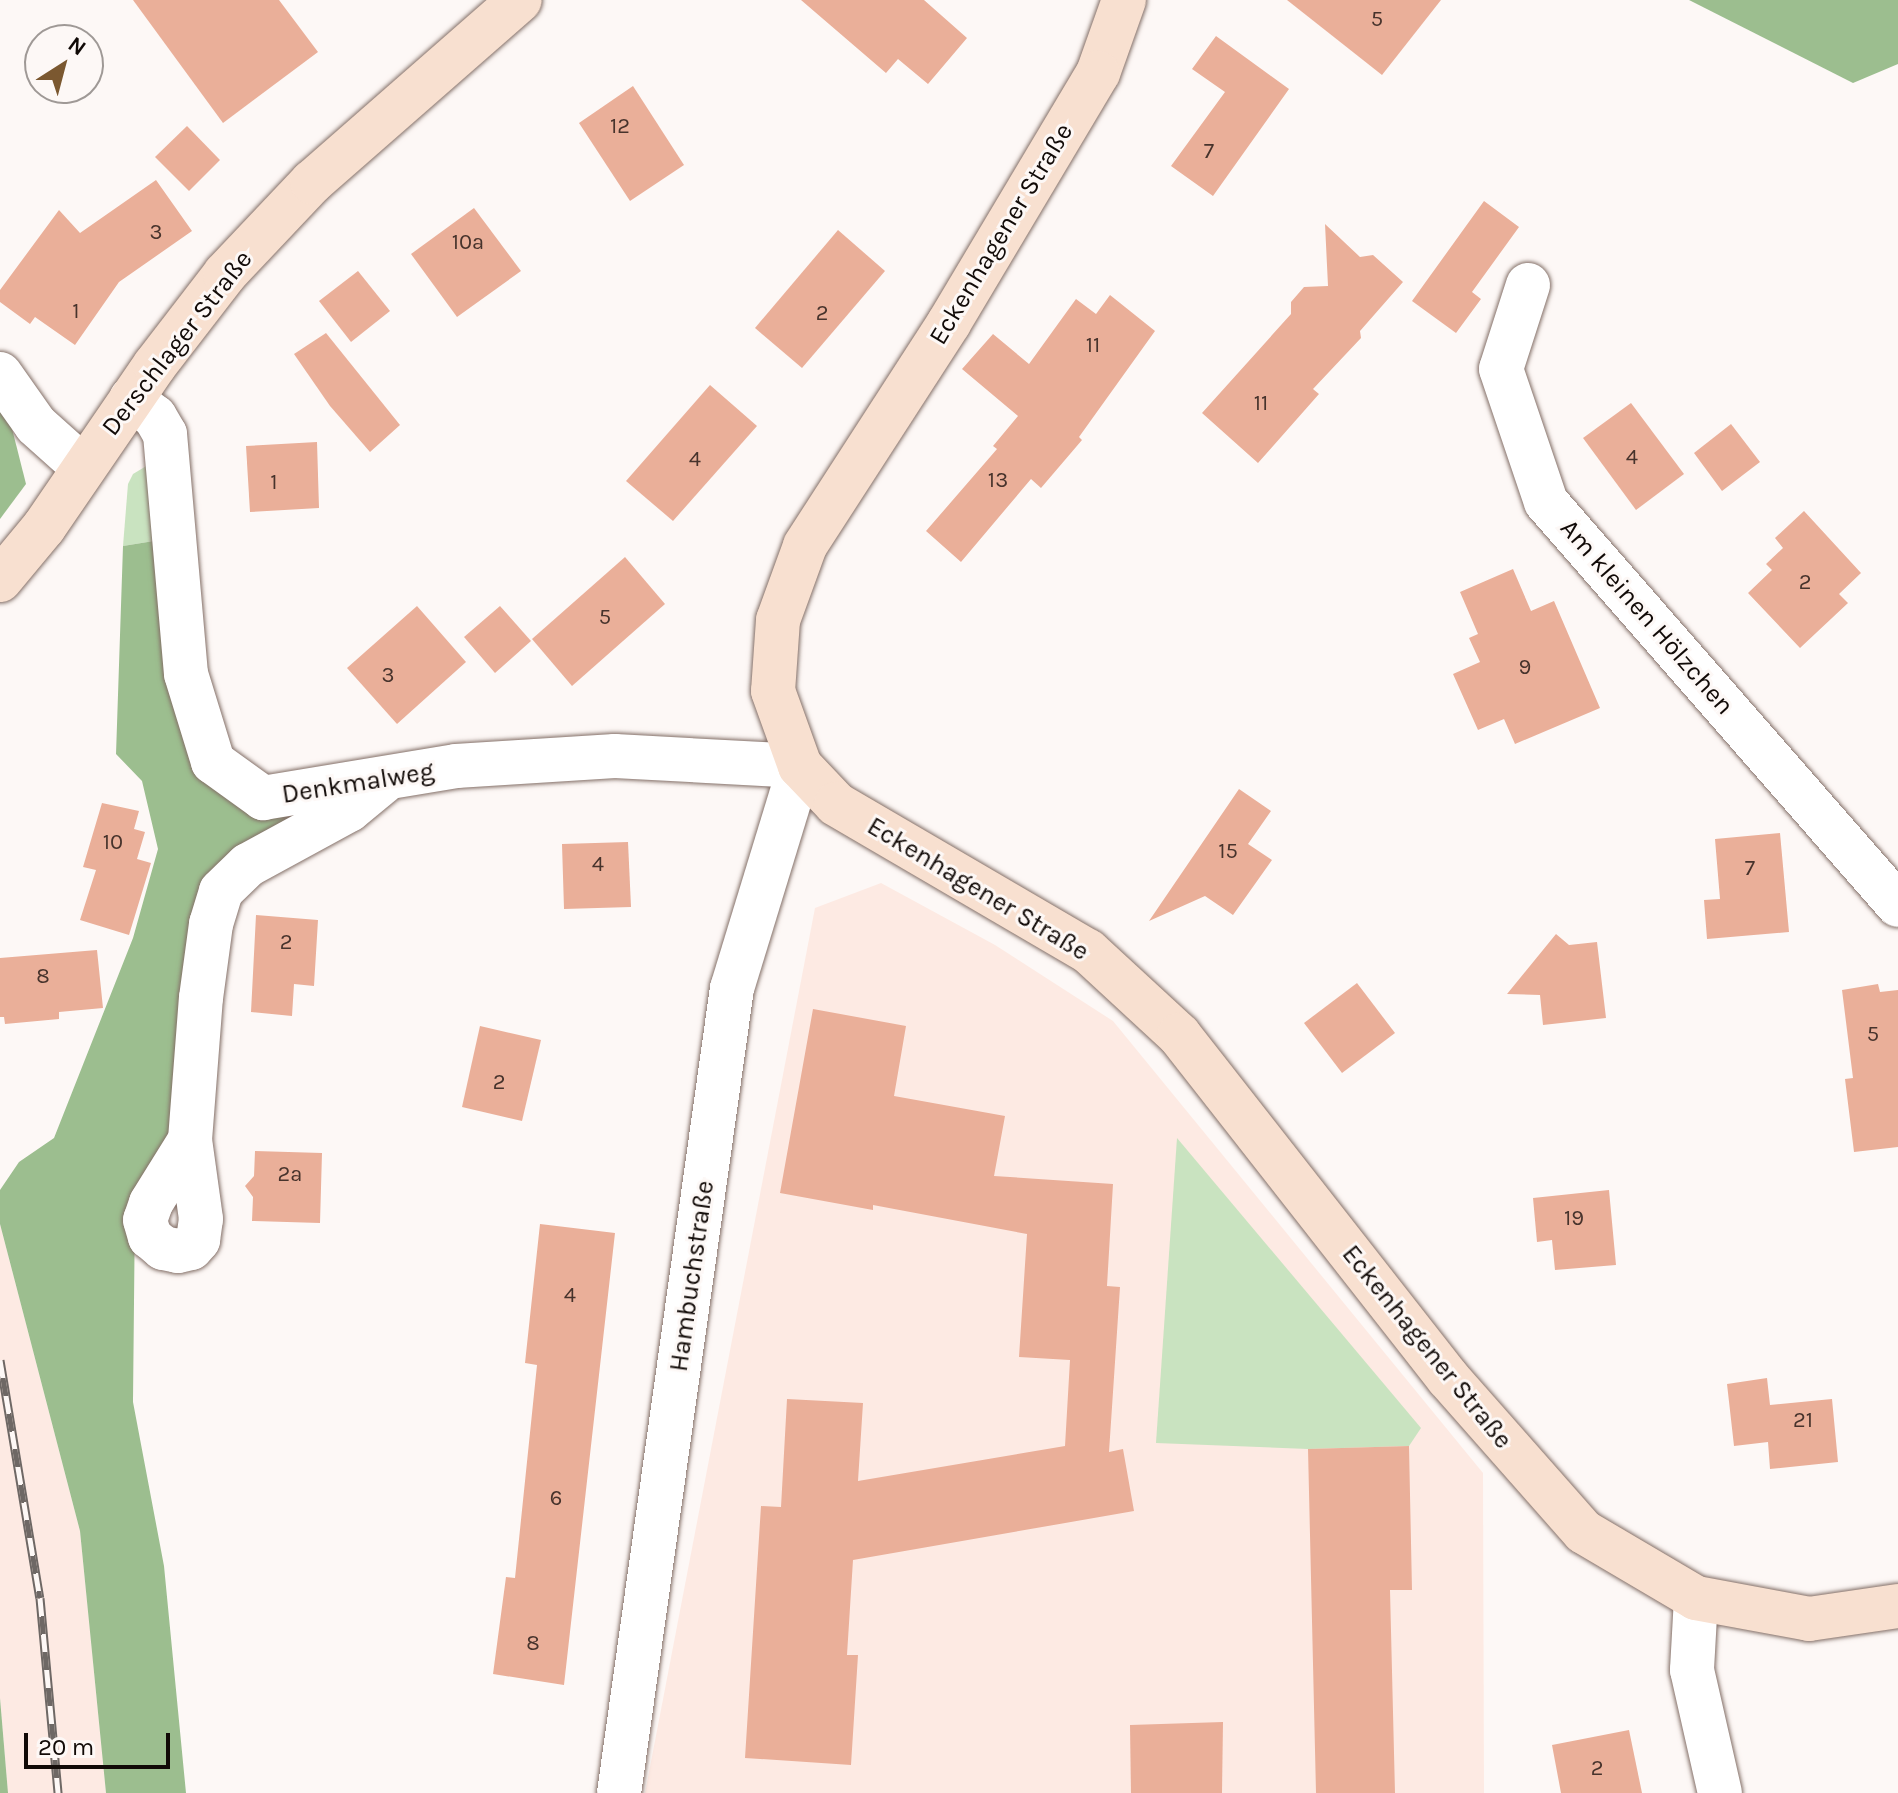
<!DOCTYPE html>
<meta charset="utf-8">
<style>
body{margin:0}
#map{position:relative;width:1898px;height:1793px;overflow:hidden;background:#fdf8f6;font-family:Karla,sans-serif}
div>[style]{position:absolute}
.built>*{inset:0;background:#fdeae3}
.green>*{inset:0;background:#c9e3c0}
.forest>*{inset:0;background:#9cbe8f}
.building>*{inset:0;background:#eaaf99}
.roads{filter:drop-shadow(0 0 2px #847068) drop-shadow(0 0 2px #847068)}
.minor>*{height:44px;margin:-22px;padding:0 22px;transform-origin:22px;border-radius:22px;background:#fff}
.major>*{height:44px;margin:-22px;padding:0 22px;transform-origin:22px;border-radius:22px;background:#f8e0d0}
.rail>*{height:9px;margin-top:-4.5px;transform-origin:0;background:repeating-linear-gradient(90deg,#fdf8f6 0 18px,#6e6865 0 36px);box-sizing:border-box;border-block:2px solid #6e6865}
span{translate:-50% -50%;white-space:nowrap;text-align:center;line-height:1.15;-webkit-text-stroke:6px #fdf8f6;paint-order:stroke}
.number-label{font-size:22px;color:#47332c}
.number-label span{-webkit-text-stroke-width:0}
.street-label{font-size:26px;color:#110a07}
.north{position:absolute;left:24px;top:24px;width:80px;height:80px;box-sizing:border-box;background:#fdf8f6;border:2px solid #9f9996;border-radius:50%;rotate:36deg;font-size:22px;font-weight:700;line-height:32px;text-align:center;color:#110a07}
.north::after{content:'';display:block;margin:auto;width:28px;height:36px;background:#7b5830;clip-path:polygon(50% 0,100% 100%,50% 72%,0 100%)}
.scale{position:absolute;left:24px;top:1733px;width:146px;height:36px;box-sizing:border-box;border:4px solid #110a07;border-top:0;padding-left:10px;font-size:24px;line-height:28px;white-space:nowrap;color:#110a07;-webkit-text-stroke:6px #fdf8f6;paint-order:stroke}
</style>
<div id="map">
<div class="built">
<div style="clip-path:polygon(881px 883px,995px 945px,1113px 1021px,1483px 1473px,1484px 1793px,645px 1793px,815px 908px)"></div>
<div style="clip-path:polygon(0 1224px,80px 1531px,106px 1793px,8px 1793px,0 1698px)"></div>
</div>
<div class="green">
<div style="clip-path:polygon(148px 465px,160px 540px,123px 546px,128px 484px,133px 474px)"></div>
<div style="clip-path:polygon(1177px 1138px,1421px 1428px,1409px 1446px,1308px 1449px,1156px 1443px)"></div>
</div>
<div class="forest">
<div style="clip-path:polygon(1689px 0,1898px 0,1898px 64px,1853px 83px)"></div>
<div style="clip-path:polygon(0 381px,26px 484px,0 519px)"></div>
<div style="clip-path:polygon(160px 540px,204px 759px,343px 796px,250px 850px,184px 1105px,135px 1204px,133px 1402px,164px 1566px,186px 1793px,106px 1793px,80px 1531px,0 1224px,0 1190px,19px 1162px,54px 1138px,133px 938px,158px 849px,142px 781px,116px 754px,123px 546px)"></div>
<div style="clip-path:polygon(0 1698px,8px 1793px,0 1793px)"></div>
</div>
<div class="building">
<div style="clip-path:polygon(133px 0,279px 0,318px 52px,223px 123px)"></div>
<div style="clip-path:polygon(801px 0,924px 0,967px 38px,928px 84px,898px 59px,886px 73px)"></div>
<div style="clip-path:polygon(1287px 0,1441px 0,1382px 75px)"></div>
<div style="clip-path:polygon(1216px 36px,1289px 89px,1213px 196px,1171px 166px,1225px 92px,1192px 69px)"></div>
<div style="clip-path:polygon(633px 86px,684px 165px,630px 201px,579px 123px)"></div>
<div style="clip-path:polygon(187px 126px,220px 160px,189px 191px,155px 157px)"></div>
<div style="clip-path:polygon(156px 180px,192px 231px,119px 282px,75px 345px,35px 317px,30px 324px,0 302px,0 290px,59px 210px,80px 233px)"></div>
<div style="clip-path:polygon(1484px 201px,1519px 227px,1472px 292px,1481px 299px,1456px 333px,1412px 301px)"></div>
<div style="clip-path:polygon(474px 208px,521px 271px,457px 317px,411px 254px)"></div>
<div style="clip-path:polygon(1325px 224px,1360px 257px,1373px 255px,1403px 282px,1360px 331px,1361px 338px,1313px 389px,1319px 394px,1258px 463px,1202px 413px,1291px 314px,1291px 302px,1304px 287px,1328px 286px)"></div>
<div style="clip-path:polygon(838px 230px,885px 271px,802px 368px,755px 328px)"></div>
<div style="clip-path:polygon(358px 271px,390px 311px,351px 342px,319px 301px)"></div>
<div style="clip-path:polygon(1110px 295px,1155px 331px,1079px 437px,1082px 440px,1041px 488px,1031px 479px,961px 562px,926px 531px,997px 449px,993px 446px,1018px 416px,962px 369px,993px 334px,1029px 364px,1076px 299px,1096px 314px)"></div>
<div style="clip-path:polygon(326px 333px,400px 425px,370px 452px,330px 406px,294px 354px)"></div>
<div style="clip-path:polygon(710px 385px,757px 426px,673px 521px,626px 481px)"></div>
<div style="clip-path:polygon(1631px 403px,1684px 474px,1636px 510px,1583px 438px)"></div>
<div style="clip-path:polygon(1731px 424px,1760px 462px,1722px 491px,1694px 453px)"></div>
<div style="clip-path:polygon(317px 442px,319px 508px,250px 512px,246px 446px)"></div>
<div style="clip-path:polygon(1804px 511px,1861px 573px,1839px 594px,1848px 603px,1800px 648px,1748px 593px,1772px 570px,1766px 564px,1783px 548px,1775px 538px)"></div>
<div style="clip-path:polygon(625px 557px,665px 604px,572px 686px,532px 639px)"></div>
<div style="clip-path:polygon(1513px 569px,1531px 611px,1554px 601px,1600px 708px,1515px 744px,1504px 719px,1478px 730px,1453px 674px,1480px 662px,1469px 638px,1478px 634px,1460px 592px)"></div>
<div style="clip-path:polygon(417px 606px,466px 662px,397px 724px,347px 668px)"></div>
<div style="clip-path:polygon(500px 606px,531px 641px,495px 673px,464px 637px)"></div>
<div style="clip-path:polygon(1239px 789px,1271px 811px,1248px 844px,1272px 860px,1233px 915px,1205px 896px,1149px 921px)"></div>
<div style="clip-path:polygon(102px 803px,139px 811px,134px 829px,145px 832px,137px 859px,151px 863px,129px 935px,80px 920px,96px 870px,83px 867px)"></div>
<div style="clip-path:polygon(1780px 833px,1789px 932px,1707px 939px,1704px 900px,1720px 899px,1715px 839px)"></div>
<div style="clip-path:polygon(628px 842px,631px 907px,564px 909px,562px 844px)"></div>
<div style="clip-path:polygon(256px 915px,318px 920px,314px 986px,294px 984px,292px 1016px,251px 1012px)"></div>
<div style="clip-path:polygon(1556px 934px,1569px 945px,1597px 942px,1606px 1018px,1543px 1025px,1540px 995px,1507px 994px)"></div>
<div style="clip-path:polygon(97px 950px,103px 1008px,59px 1012px,59px 1019px,5px 1024px,4px 1017px,0 1017px,0 958px)"></div>
<div style="clip-path:polygon(1357px 983px,1395px 1033px,1342px 1073px,1304px 1023px)"></div>
<div style="clip-path:polygon(1878px 984px,1880px 992px,1898px 990px,1898px 1147px,1854px 1152px,1845px 1079px,1853px 1078px,1842px 990px)"></div>
<div style="clip-path:polygon(813px 1009px,906px 1026px,894px 1096px,1005px 1116px,994px 1176px,1113px 1184px,1107px 1286px,1120px 1287px,1109px 1452px,1123px 1449px,1134px 1511px,853px 1560px,847px 1655px,858px 1655px,851px 1765px,745px 1758px,761px 1506px,781px 1507px,787px 1399px,863px 1403px,858px 1481px,1065px 1446px,1070px 1360px,1019px 1357px,1027px 1234px,873px 1205px,873px 1210px,780px 1193px)"></div>
<div style="clip-path:polygon(480px 1026px,541px 1040px,522px 1121px,462px 1107px)"></div>
<div style="clip-path:polygon(255px 1151px,322px 1153px,320px 1223px,252px 1221px,253px 1197px,245px 1186px,254px 1176px)"></div>
<div style="clip-path:polygon(1609px 1190px,1616px 1265px,1555px 1270px,1552px 1240px,1537px 1242px,1533px 1198px)"></div>
<div style="clip-path:polygon(540px 1224px,615px 1233px,564px 1685px,493px 1674px,506px 1577px,515px 1578px,537px 1365px,525px 1363px)"></div>
<div style="clip-path:polygon(1767px 1378px,1770px 1405px,1832px 1399px,1838px 1462px,1770px 1469px,1768px 1442px,1734px 1446px,1727px 1384px)"></div>
<div style="clip-path:polygon(1409px 1446px,1412px 1590px,1390px 1590px,1395px 1793px,1316px 1793px,1308px 1449px)"></div>
<div style="clip-path:polygon(1223px 1722px,1222px 1793px,1131px 1793px,1130px 1725px)"></div>
<div style="clip-path:polygon(1629px 1730px,1642px 1793px,1561px 1793px,1552px 1745px)"></div>
</div>
<div class="roads">
<div class="minor">
<div style="left:1528px;top:285px;width:88px;rotate:107.8deg"></div>
<div style="left:1501px;top:369px;width:140px;rotate:71.3deg"></div>
<div style="left:1546px;top:502px;width:535px;rotate:48.86deg"></div>
<div style="left:0;top:374px;width:62px;rotate:54.8deg"></div>
<div style="left:36px;top:425px;width:63px;rotate:41.8deg"></div>
<div style="left:131px;top:399px;width:30px;rotate:37deg"></div>
<div style="left:155px;top:417px;width:20px;rotate:60deg"></div>
<div style="left:165px;top:434px;width:241px;rotate:85deg"></div>
<div style="left:186px;top:674px;width:92px;rotate:72.9deg"></div>
<div style="left:213px;top:762px;width:62px;rotate:35.8deg"></div>
<div style="left:263px;top:798px;width:196px;rotate:-9.4deg"></div>
<div style="left:456px;top:766px;width:159px;rotate:-3.6deg"></div>
<div style="left:615px;top:756px;width:185px;rotate:3.1deg"></div>
<div style="left:800px;top:766px;width:232px;rotate:107deg"></div>
<div style="left:732px;top:988px;width:813px;rotate:97.99deg"></div>
<div style="left:190px;top:1140px;width:74px;rotate:121.8deg"></div>
<div style="left:151px;top:1203px;width:18px;rotate:109deg"></div>
<div style="left:145px;top:1220px;width:18px;rotate:74deg"></div>
<div style="left:150px;top:1237px;width:17px;rotate:40deg"></div>
<div style="left:163px;top:1248px;width:15px;rotate:11deg"></div>
<div style="left:178px;top:1251px;width:13px;rotate:-13deg"></div>
<div style="left:191px;top:1248px;width:11px;rotate:-49deg"></div>
<div style="left:198px;top:1240px;width:21px;rotate:-82deg"></div>
<div style="left:201px;top:1219px;width:80px;rotate:-97.9deg"></div>
<div style="left:190px;top:1140px;width:142px;rotate:-85.6deg"></div>
<div style="left:201px;top:998px;width:75px;rotate:-82.3deg"></div>
<div style="left:211px;top:924px;width:34px;rotate:-73deg"></div>
<div style="left:221px;top:891px;width:37px;rotate:-44deg"></div>
<div style="left:248px;top:865px;width:115px;rotate:-28.6deg"></div>
<div style="left:349px;top:810px;width:44px;rotate:-39.5deg"></div>
<div style="left:1696px;top:1598px;width:72px;rotate:93.2deg"></div>
<div style="left:1692px;top:1670px;width:126px;rotate:77.2deg"></div>
</div>
<div class="major">
<div style="left:1124px;top:0;width:77px;rotate:109.6deg"></div>
<div style="left:1098px;top:73px;width:291px;rotate:120.8deg"></div>
<div style="left:949px;top:323px;width:265px;rotate:122.9deg"></div>
<div style="left:805px;top:546px;width:79px;rotate:110deg"></div>
<div style="left:778px;top:620px;width:71px;rotate:94deg"></div>
<div style="left:773px;top:691px;width:80px;rotate:70.2deg"></div>
<div style="left:800px;top:766px;width:52px;rotate:46.5deg"></div>
<div style="left:836px;top:804px;width:292px;rotate:30.3deg"></div>
<div style="left:1088px;top:951px;width:124px;rotate:42.7deg"></div>
<div style="left:1179px;top:1035px;width:436px;rotate:51.9deg"></div>
<div style="left:1448px;top:1378px;width:205px;rotate:48.6deg"></div>
<div style="left:1584px;top:1532px;width:130px;rotate:30.5deg"></div>
<div style="left:1696px;top:1598px;width:115px;rotate:10.5deg"></div>
<div style="left:1809px;top:1619px;width:90px;rotate:-8.3deg"></div>
<div style="left:0;top:580px;width:69px;rotate:-50.3deg"></div>
<div style="left:44px;top:527px;width:196px;rotate:-55.6deg"></div>
<div style="left:155px;top:365px;width:115px;rotate:-52.4deg"></div>
<div style="left:225px;top:274px;width:127px;rotate:-46.6deg"></div>
<div style="left:312px;top:182px;width:276px;rotate:-41.2deg"></div>
</div>
</div>
<div class="rail">
<div style="left:0;top:1360px;width:241px;rotate:80.5deg"></div>
<div style="left:40px;top:1598px;width:196px;rotate:84.7deg"></div>
</div>
<div class="number-label">
<span style="left:1377px;top:20px">5</span>
<span style="left:620px;top:127px">12</span>
<span style="left:1209px;top:152px">7</span>
<span style="left:156px;top:233px">3</span>
<span style="left:468px;top:243px">10a</span>
<span style="left:76px;top:312px">1</span>
<span style="left:822px;top:314px">2</span>
<span style="left:1093px;top:346px">11</span>
<span style="left:1261px;top:404px">11</span>
<span style="left:1632px;top:458px">4</span>
<span style="left:695px;top:460px">4</span>
<span style="left:998px;top:481px">13</span>
<span style="left:274px;top:483px">1</span>
<span style="left:1805px;top:583px">2</span>
<span style="left:605px;top:618px">5</span>
<span style="left:1525px;top:668px">9</span>
<span style="left:388px;top:676px">3</span>
<span style="left:113px;top:843px">10</span>
<span style="left:1228px;top:852px">15</span>
<span style="left:598px;top:865px">4</span>
<span style="left:1750px;top:869px">7</span>
<span style="left:286px;top:943px">2</span>
<span style="left:43px;top:977px">8</span>
<span style="left:1873px;top:1035px">5</span>
<span style="left:499px;top:1083px">2</span>
<span style="left:290px;top:1175px">2a</span>
<span style="left:1574px;top:1219px">19</span>
<span style="left:570px;top:1296px">4</span>
<span style="left:1803px;top:1421px">21</span>
<span style="left:556px;top:1499px">6</span>
<span style="left:533px;top:1644px">8</span>
<span style="left:1597px;top:1769px">2</span>
</div>
<div class="street-label">
<span style="left:1001px;top:234px;rotate:-59deg">Eckenhagener Straße</span>
<span style="left:177px;top:343px;rotate:-52deg">Derschlager Straße</span>
<span style="left:1647px;top:617px;rotate:49deg">Am kleinen Hölzchen</span>
<span style="left:358px;top:783px;rotate:-9deg">Denkmalweg</span>
<span style="left:978px;top:889px;rotate:31deg">Eckenhagener Straße</span>
<span style="left:692px;top:1276px;rotate:-82deg">Hambuchstraße</span>
<span style="left:1427px;top:1347px;rotate:51deg">Eckenhagener Straße</span>
</div>
<div class="north">N</div>
<div class="scale">20 m</div>
</div>
